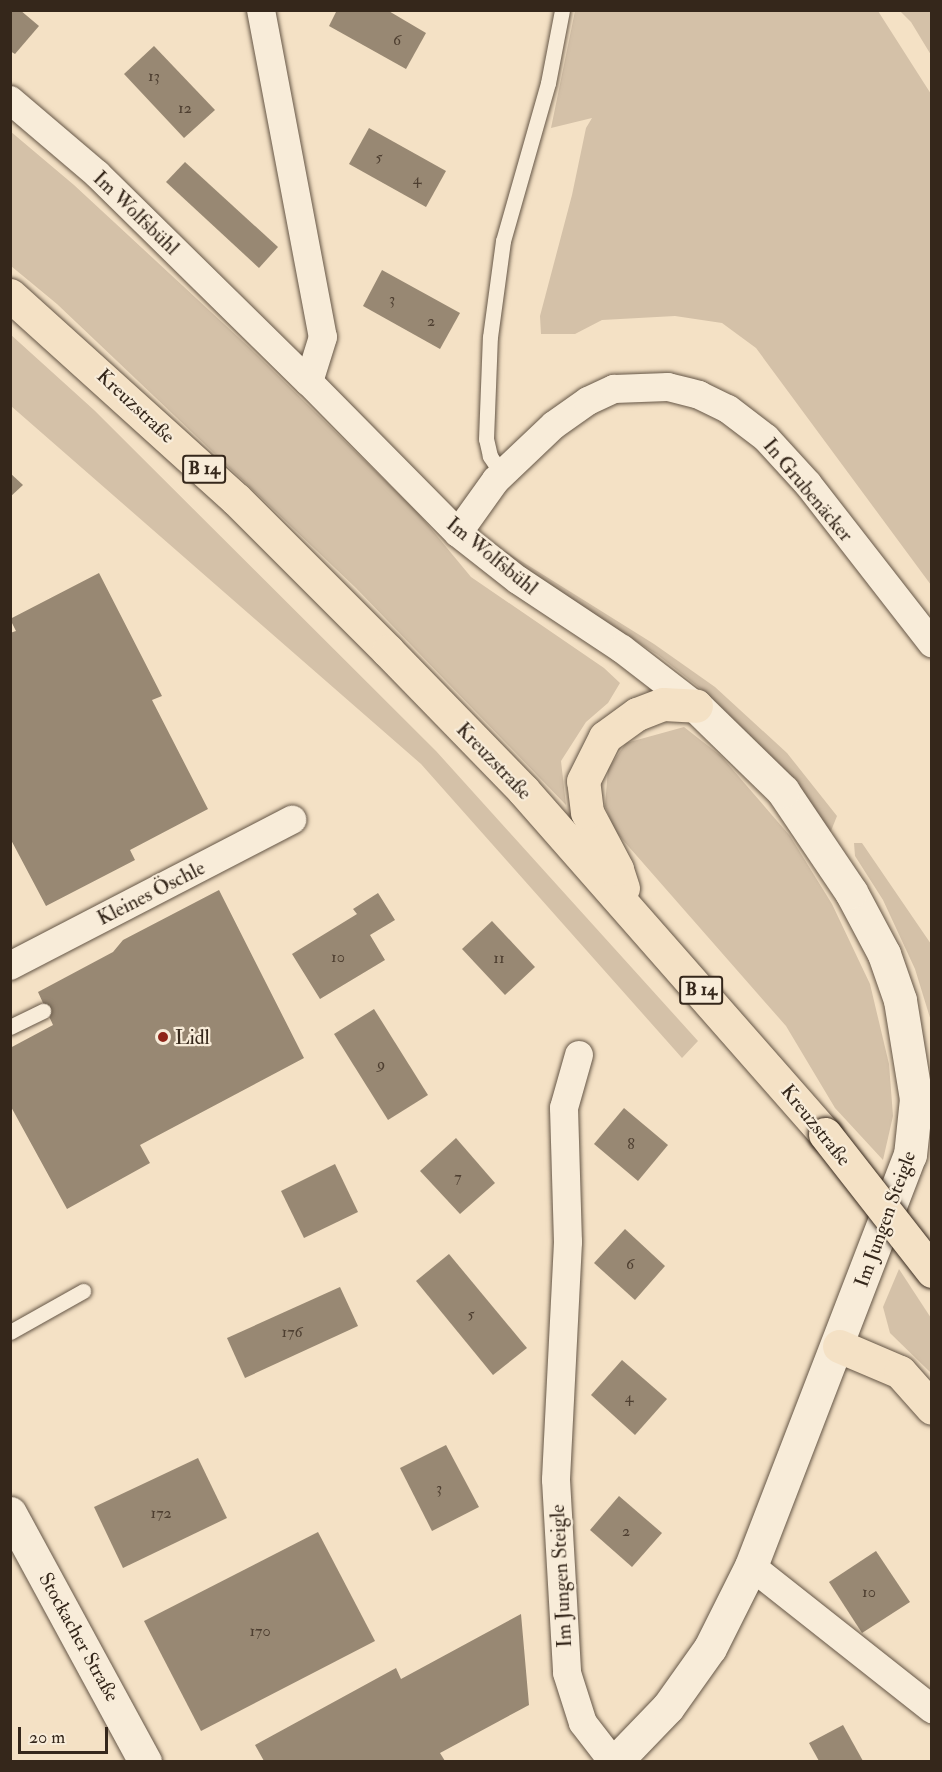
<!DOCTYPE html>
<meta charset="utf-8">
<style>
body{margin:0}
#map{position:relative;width:942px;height:1772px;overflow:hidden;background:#f4e1c5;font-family:"IM FELL Double Pica",serif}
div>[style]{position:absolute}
.green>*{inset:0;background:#d4c1a8}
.building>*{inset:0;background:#988873}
.roads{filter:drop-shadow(0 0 2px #655646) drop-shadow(0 0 2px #655646)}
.service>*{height:15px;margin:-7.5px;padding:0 7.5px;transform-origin:7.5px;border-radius:7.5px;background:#f8ecd9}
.minor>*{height:28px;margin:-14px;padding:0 14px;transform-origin:14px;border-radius:14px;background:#f8ecd9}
.tertiary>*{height:33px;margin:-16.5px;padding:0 16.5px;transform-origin:16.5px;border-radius:16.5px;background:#f8ecd9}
.primary>*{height:33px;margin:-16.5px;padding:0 16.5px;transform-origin:16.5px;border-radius:16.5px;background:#f4e1c5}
.bridges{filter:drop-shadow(0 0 2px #35271b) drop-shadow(0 0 2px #35271b)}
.primary-bridge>*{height:33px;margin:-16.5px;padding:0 16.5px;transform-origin:16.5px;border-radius:16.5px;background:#f4e1c5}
.dots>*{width:16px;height:16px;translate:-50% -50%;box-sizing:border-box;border:3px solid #f8ecd9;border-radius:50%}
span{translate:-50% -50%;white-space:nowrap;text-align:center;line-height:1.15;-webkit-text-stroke:4.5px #f8ecd9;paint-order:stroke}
.number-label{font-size:16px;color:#4e3f31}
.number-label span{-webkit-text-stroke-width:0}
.shield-label span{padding:2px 4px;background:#f8ecd9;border:2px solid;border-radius:4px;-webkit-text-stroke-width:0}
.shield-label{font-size:18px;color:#35271b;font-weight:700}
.street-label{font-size:20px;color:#35271b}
.poi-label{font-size:20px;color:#35271b}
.left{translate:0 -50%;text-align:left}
.frame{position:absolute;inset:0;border:12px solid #35271b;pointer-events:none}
.scale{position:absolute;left:18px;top:1727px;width:90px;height:27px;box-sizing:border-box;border:3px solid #35271b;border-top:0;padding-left:8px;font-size:18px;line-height:21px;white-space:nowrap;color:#35271b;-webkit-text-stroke:4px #f8ecd9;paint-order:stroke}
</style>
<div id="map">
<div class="green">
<div style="clip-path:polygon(575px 11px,878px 11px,931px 94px,931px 585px,756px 348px,722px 323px,675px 316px,602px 320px,575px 334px,541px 334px,540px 316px,572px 195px,586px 128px,592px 118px,551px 128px)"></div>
<div style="clip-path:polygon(900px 11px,931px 11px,931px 55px,911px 22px)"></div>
<div style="clip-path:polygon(10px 131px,74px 185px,251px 349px,418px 513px,471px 577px,604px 668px,620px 683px,608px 703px,586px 722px,561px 761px,566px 805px,356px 588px,57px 304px,11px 266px)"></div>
<div style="clip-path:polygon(10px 334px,94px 410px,436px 751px,698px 1041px,682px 1058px,421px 764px,11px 406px)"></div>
<div style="clip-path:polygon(505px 551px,654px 644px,715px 687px,787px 753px,837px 816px,829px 836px,744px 731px,706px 693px,658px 655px,515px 565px)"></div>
<div style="clip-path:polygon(684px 727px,721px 756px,790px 836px,832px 904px,870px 984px,889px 1064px,893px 1116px,883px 1160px,835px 1108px,786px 1026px,615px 831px,605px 806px,608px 769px,626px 743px)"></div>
<div style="clip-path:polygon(854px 843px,862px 843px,931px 944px,931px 1021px,915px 969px,883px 900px,855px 856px)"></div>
<div style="clip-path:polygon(899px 1269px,931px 1318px,931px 1373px,890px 1333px,883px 1307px)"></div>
</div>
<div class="building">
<div style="clip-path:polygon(10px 10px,20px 10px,39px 26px,15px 54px,10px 51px)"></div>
<div style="clip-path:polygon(337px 10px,387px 10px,426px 33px,406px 69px,329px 26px)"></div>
<div style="clip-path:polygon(154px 46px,215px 110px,184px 138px,124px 74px)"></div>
<div style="clip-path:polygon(369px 128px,446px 171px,426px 207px,349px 164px)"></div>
<div style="clip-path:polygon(185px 162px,278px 247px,259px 268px,166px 182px)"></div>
<div style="clip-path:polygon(382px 270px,460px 313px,440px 349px,363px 306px)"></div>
<div style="clip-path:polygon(10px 473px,23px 485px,10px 497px)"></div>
<div style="clip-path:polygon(99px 573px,162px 696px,152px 700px,208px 809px,130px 850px,135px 860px,46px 906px,10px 838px,10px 633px,16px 631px,10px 619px)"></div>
<div style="clip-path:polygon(219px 890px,304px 1058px,140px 1145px,150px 1163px,67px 1209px,10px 1105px,10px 1048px,53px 1025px,38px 992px,113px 952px,123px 940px)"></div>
<div style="clip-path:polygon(378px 893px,395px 920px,370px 935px,385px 960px,320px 999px,292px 954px,357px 914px,353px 909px)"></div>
<div style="clip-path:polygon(492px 921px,535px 967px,505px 995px,462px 949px)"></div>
<div style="clip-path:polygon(374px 1009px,428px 1095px,388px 1120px,334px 1034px)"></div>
<div style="clip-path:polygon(624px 1108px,668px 1145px,638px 1181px,594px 1144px)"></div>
<div style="clip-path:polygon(456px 1138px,495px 1183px,460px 1214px,420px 1171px)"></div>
<div style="clip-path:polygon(335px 1164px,358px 1212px,304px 1238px,281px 1191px)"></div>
<div style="clip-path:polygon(625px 1229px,665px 1266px,635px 1300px,594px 1263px)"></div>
<div style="clip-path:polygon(449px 1254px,527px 1348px,493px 1375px,416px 1281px)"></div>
<div style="clip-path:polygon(340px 1287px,358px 1326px,245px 1378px,227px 1338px)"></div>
<div style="clip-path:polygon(622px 1360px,667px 1399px,635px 1435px,591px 1395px)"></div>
<div style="clip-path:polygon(446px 1445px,479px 1507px,432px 1531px,400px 1468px)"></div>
<div style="clip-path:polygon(198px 1458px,227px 1518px,123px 1568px,94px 1507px)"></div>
<div style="clip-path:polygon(619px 1496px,662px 1533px,632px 1567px,590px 1530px)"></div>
<div style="clip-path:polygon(318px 1532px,375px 1641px,201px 1731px,144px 1621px)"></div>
<div style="clip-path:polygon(876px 1551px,910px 1602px,862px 1633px,829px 1582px)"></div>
<div style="clip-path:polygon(521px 1614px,529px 1705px,440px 1753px,445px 1761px,264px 1761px,255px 1745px,396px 1668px,401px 1679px)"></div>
<div style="clip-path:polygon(843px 1725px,863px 1761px,819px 1761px,809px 1743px)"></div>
</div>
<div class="roads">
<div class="service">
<div style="left:502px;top:474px;width:22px;rotate:-124deg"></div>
<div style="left:490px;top:456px;width:17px;rotate:-103deg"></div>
<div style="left:486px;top:439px;width:102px;rotate:-87.8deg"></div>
<div style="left:490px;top:337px;width:97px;rotate:-82.3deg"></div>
<div style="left:503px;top:241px;width:164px;rotate:-74.1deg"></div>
<div style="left:548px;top:83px;width:74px;rotate:-79.1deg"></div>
<div style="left:10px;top:1027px;width:37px;rotate:-26deg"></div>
<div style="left:10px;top:1332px;width:84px;rotate:-29.3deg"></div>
</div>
<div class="minor">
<div style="left:261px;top:10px;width:333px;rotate:79.3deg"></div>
<div style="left:323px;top:337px;width:47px;rotate:107.3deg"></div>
<div style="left:10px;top:100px;width:114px;rotate:40.4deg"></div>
<div style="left:97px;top:174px;width:297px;rotate:44.5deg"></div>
<div style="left:309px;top:382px;width:212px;rotate:45.4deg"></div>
<div style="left:458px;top:533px;width:76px;rotate:38.1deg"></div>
<div style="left:518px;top:580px;width:125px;rotate:33.6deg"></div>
<div style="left:622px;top:649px;width:93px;rotate:37.6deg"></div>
<div style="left:458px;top:533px;width:65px;rotate:-54.4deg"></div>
<div style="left:496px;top:480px;width:80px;rotate:-43.5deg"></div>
<div style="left:554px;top:425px;width:42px;rotate:-35.2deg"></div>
<div style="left:588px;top:401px;width:29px;rotate:-25deg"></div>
<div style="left:614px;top:389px;width:54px;rotate:-2.1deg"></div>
<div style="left:668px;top:387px;width:32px;rotate:14deg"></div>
<div style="left:699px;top:395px;width:32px;rotate:26deg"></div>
<div style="left:728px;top:409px;width:48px;rotate:37.3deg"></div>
<div style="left:766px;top:438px;width:62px;rotate:47.6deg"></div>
<div style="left:808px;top:484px;width:202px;rotate:52.1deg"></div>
<div style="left:10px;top:966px;width:318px;rotate:-27.4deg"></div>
<div style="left:579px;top:1055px;width:55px;rotate:105.8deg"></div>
<div style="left:564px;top:1108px;width:134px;rotate:88.3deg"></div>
<div style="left:568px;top:1242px;width:238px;rotate:92.9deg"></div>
<div style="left:556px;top:1480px;width:193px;rotate:86.7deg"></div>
<div style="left:567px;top:1673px;width:52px;rotate:72.3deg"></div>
<div style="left:583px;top:1723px;width:49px;rotate:52.4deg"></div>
<div style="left:751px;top:1566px;width:231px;rotate:38.3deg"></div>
</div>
<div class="tertiary">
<div style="left:10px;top:1513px;width:283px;rotate:61.5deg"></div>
<div style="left:615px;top:1762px;width:76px;rotate:-46.1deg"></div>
<div style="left:668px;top:1707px;width:72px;rotate:-54.6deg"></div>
<div style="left:710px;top:1648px;width:92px;rotate:-63.4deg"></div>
<div style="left:751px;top:1566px;width:441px;rotate:-68.9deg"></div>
<div style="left:910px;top:1155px;width:56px;rotate:-83.9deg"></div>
<div style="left:916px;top:1099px;width:100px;rotate:-99.2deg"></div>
<div style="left:900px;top:1000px;width:49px;rotate:-109.2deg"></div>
<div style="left:884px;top:954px;width:70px;rotate:-118deg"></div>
<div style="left:851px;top:892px;width:122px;rotate:-124deg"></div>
<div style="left:783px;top:791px;width:122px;rotate:-135.7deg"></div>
</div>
<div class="primary">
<div style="left:10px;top:295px;width:304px;rotate:42.1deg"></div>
<div style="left:236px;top:499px;width:215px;rotate:45deg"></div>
<div style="left:388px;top:651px;width:194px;rotate:45.8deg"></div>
<div style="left:523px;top:790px;width:458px;rotate:48.7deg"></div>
<div style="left:623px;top:888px;width:20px;rotate:-108deg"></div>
<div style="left:617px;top:869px;width:64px;rotate:-117.8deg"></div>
<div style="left:587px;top:812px;width:31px;rotate:-97deg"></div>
<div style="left:583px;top:781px;width:49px;rotate:-63.4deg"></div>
<div style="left:605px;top:737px;width:39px;rotate:-36deg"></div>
<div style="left:637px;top:714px;width:28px;rotate:-21deg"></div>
<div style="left:663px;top:704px;width:33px;rotate:3deg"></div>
<div style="left:839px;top:1346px;width:66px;rotate:23.1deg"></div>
<div style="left:900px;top:1372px;width:48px;rotate:48.4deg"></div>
</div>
</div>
<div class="bridges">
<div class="primary-bridge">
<div style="left:825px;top:1134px;width:174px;rotate:52deg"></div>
</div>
</div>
<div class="dots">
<div style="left:163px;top:1037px;background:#8f2418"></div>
</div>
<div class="number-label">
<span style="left:397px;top:40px">6</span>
<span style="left:154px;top:76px">13</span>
<span style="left:185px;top:108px">12</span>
<span style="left:379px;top:157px">5</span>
<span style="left:417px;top:179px">4</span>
<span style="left:392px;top:299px">3</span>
<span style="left:431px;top:321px">2</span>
<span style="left:338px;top:957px">10</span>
<span style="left:499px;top:958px">11</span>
<span style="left:381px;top:1064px">9</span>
<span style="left:631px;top:1144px">8</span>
<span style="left:458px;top:1177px">7</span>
<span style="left:630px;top:1264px">6</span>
<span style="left:471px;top:1314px">5</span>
<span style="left:292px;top:1332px">176</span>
<span style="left:629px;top:1397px">4</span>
<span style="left:439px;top:1488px">3</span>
<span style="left:161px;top:1513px">172</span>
<span style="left:626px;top:1531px">2</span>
<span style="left:869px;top:1592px">10</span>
<span style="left:260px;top:1631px">170</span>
</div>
<div class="shield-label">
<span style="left:204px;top:469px">B 14</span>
<span style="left:701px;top:990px">B 14</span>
</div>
<div class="street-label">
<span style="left:136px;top:213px;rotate:44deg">Im Wolfsbühl</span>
<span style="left:136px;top:406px;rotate:43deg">Kreuzstraße</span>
<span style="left:808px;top:490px;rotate:50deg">In Grubenäcker</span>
<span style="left:492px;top:556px;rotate:39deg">Im Wolfsbühl</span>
<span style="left:494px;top:761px;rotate:46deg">Kreuzstraße</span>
<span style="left:151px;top:893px;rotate:-27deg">Kleines Öschle</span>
<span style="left:816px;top:1125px;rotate:51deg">Kreuzstraße</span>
<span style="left:885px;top:1219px;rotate:-70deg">Im Jungen Steigle</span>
<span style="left:561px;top:1576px;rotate:-93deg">Im Jungen Steigle</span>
<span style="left:79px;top:1637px;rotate:61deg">Stockacher Straße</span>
</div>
<div class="poi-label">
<span class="left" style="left:175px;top:1037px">Lidl</span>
</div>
<div class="frame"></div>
<div class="scale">20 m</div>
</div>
